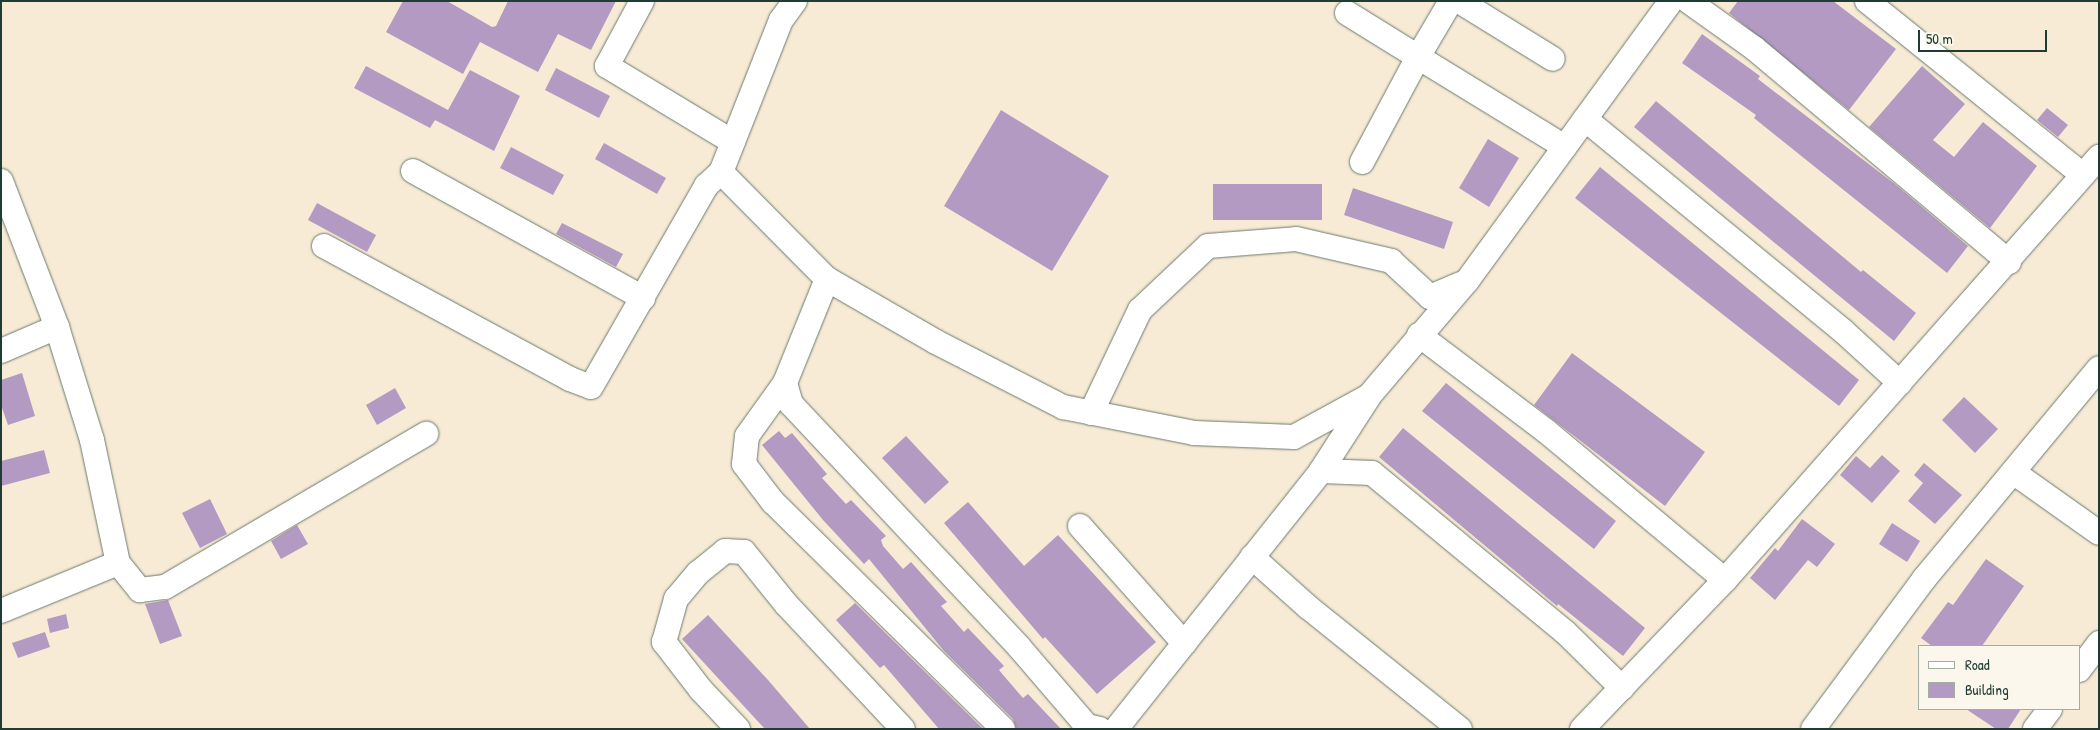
<!DOCTYPE html>
<style>
body{margin:0}
#map{position:relative;width:2100px;height:730px;overflow:hidden;background:#f7ebd6;font-family:"Patrick Hand",sans-serif}
div>[style]{position:absolute}
.building>*{inset:0;background:#b29ac2}
.roads{filter:drop-shadow(0 0 1px #6b7a6d) drop-shadow(0 0 1px #6b7a6d)}
.minor>*{height:24px;margin:-12px;padding:0 12px;transform-origin:12px;border-radius:12px;background:#fff}
span{translate:-50% -50%;white-space:nowrap;text-align:center;line-height:1.15;-webkit-text-stroke:4.5px #fbf7ec;paint-order:stroke}
.frame{position:absolute;inset:0;border:2px solid #1f3d34;pointer-events:none}
.legend{position:absolute;left:1918px;top:645px;width:162px;height:65px;box-sizing:border-box;background:#fbf7ec;border:1px solid #a3ada2;margin:0;padding:6px 9px;list-style:none;font-size:15px;color:#1f3d34}
.legend li{display:flex;align-items:center;gap:10px;height:25px}
.legend b{width:25px;border:1px solid #a3ada2}
.scale{position:absolute;left:1918px;top:30px;width:129px;height:22px;box-sizing:border-box;border:2px solid #1f3d34;border-top:0;padding-left:6px;font-size:15px;line-height:18px;white-space:nowrap;color:#1f3d34;-webkit-text-stroke:4px #fbf7ec;paint-order:stroke}
</style>
<div id="map">
<div class="building">
<div style="clip-path:polygon(403px 1px,447px 1px,492px 27px,496px 26px,508px 1px,616px 1px,591px 50px,558px 34px,538px 72px,480px 42px,463px 74px,386px 32px)"></div>
<div style="clip-path:polygon(1738px 1px,1833px 1px,1896px 49px,1849px 110px,1729px 13px)"></div>
<div style="clip-path:polygon(1702px 34px,1760px 76px,1758px 79px,1896px 185px,1968px 246px,1947px 273px,1754px 118px,1756px 115px,1682px 63px)"></div>
<div style="clip-path:polygon(366px 66px,448px 110px,470px 70px,520px 96px,494px 151px,435px 120px,430px 128px,354px 88px)"></div>
<div style="clip-path:polygon(1922px 66px,1965px 104px,1933px 140px,1954px 157px,1983px 122px,2037px 166px,1990px 228px,1869px 127px)"></div>
<div style="clip-path:polygon(556px 68px,610px 96px,599px 118px,545px 90px)"></div>
<div style="clip-path:polygon(1656px 101px,1861px 272px,1863px 270px,1916px 313px,1894px 341px,1634px 127px)"></div>
<div style="clip-path:polygon(2047px 108px,2068px 125px,2058px 137px,2037px 120px)"></div>
<div style="clip-path:polygon(1001px 110px,1109px 176px,1052px 271px,944px 206px)"></div>
<div style="clip-path:polygon(1488px 139px,1519px 158px,1489px 207px,1459px 188px)"></div>
<div style="clip-path:polygon(604px 143px,666px 178px,657px 194px,595px 159px)"></div>
<div style="clip-path:polygon(511px 147px,564px 175px,553px 195px,500px 168px)"></div>
<div style="clip-path:polygon(1600px 167px,1859px 380px,1839px 406px,1575px 198px)"></div>
<div style="clip-path:polygon(1213px 184px,1322px 184px,1322px 220px,1213px 220px)"></div>
<div style="clip-path:polygon(1353px 188px,1453px 222px,1444px 249px,1344px 215px)"></div>
<div style="clip-path:polygon(317px 203px,376px 235px,367px 252px,308px 220px)"></div>
<div style="clip-path:polygon(562px 223px,623px 254px,616px 267px,556px 234px)"></div>
<div style="clip-path:polygon(1572px 353px,1705px 452px,1665px 506px,1534px 405px)"></div>
<div style="clip-path:polygon(22px 373px,35px 416px,8px 425px,1px 405px,1px 380px)"></div>
<div style="clip-path:polygon(1446px 383px,1616px 521px,1594px 549px,1422px 411px)"></div>
<div style="clip-path:polygon(395px 388px,406px 408px,377px 425px,366px 405px)"></div>
<div style="clip-path:polygon(1964px 397px,1998px 429px,1975px 453px,1942px 420px)"></div>
<div style="clip-path:polygon(1403px 428px,1645px 628px,1623px 656px,1558px 604px,1557px 606px,1379px 457px)"></div>
<div style="clip-path:polygon(779px 431px,785px 438px,792px 433px,827px 474px,822px 478px,833px 490px,846px 504px,851px 500px,886px 536px,881px 540px,883px 546px,903px 569px,911px 562px,947px 602px,941px 606px,964px 632px,968px 628px,1004px 666px,999px 670px,1004px 676px,1023px 698px,1028px 694px,1061px 729px,1016px 729px,1013px 719px,944px 651px,869px 559px,864px 564px,823px 520px,762px 445px)"></div>
<div style="clip-path:polygon(906px 436px,949px 482px,925px 504px,882px 458px)"></div>
<div style="clip-path:polygon(44px 450px,50px 473px,1px 486px,1px 461px)"></div>
<div style="clip-path:polygon(1882px 455px,1900px 471px,1872px 503px,1840px 475px,1856px 456px,1870px 468px)"></div>
<div style="clip-path:polygon(1924px 463px,1962px 495px,1935px 524px,1908px 501px,1923px 483px,1914px 475px)"></div>
<div style="clip-path:polygon(210px 499px,227px 534px,200px 548px,182px 513px)"></div>
<div style="clip-path:polygon(968px 502px,1024px 566px,1058px 535px,1156px 642px,1097px 694px,1045px 637px,1043px 639px,944px 523px)"></div>
<div style="clip-path:polygon(1802px 519px,1835px 544px,1817px 567px,1808px 560px,1775px 600px,1750px 578px,1775px 548px,1778px 551px)"></div>
<div style="clip-path:polygon(1892px 523px,1920px 541px,1907px 562px,1879px 544px)"></div>
<div style="clip-path:polygon(297px 525px,308px 544px,281px 559px,271px 541px)"></div>
<div style="clip-path:polygon(1986px 559px,2024px 586px,1982px 646px,1932px 646px,1921px 638px,1948px 602px,1953px 605px)"></div>
<div style="clip-path:polygon(168px 600px,182px 636px,160px 644px,145px 604px)"></div>
<div style="clip-path:polygon(855px 603px,983px 729px,939px 729px,884px 665px,880px 668px,836px 620px)"></div>
<div style="clip-path:polygon(66px 614px,69px 628px,50px 633px,47px 619px)"></div>
<div style="clip-path:polygon(708px 615px,768px 680px,810px 729px,765px 729px,682px 639px)"></div>
<div style="clip-path:polygon(45px 632px,50px 647px,18px 658px,12px 643px)"></div>
<div style="clip-path:polygon(1966px 709px,2021px 709px,2008px 729px,1996px 729px)"></div>
</div>
<div class="roads">
<div class="minor">
<div style="left:642px;top:1px;width:74px;rotate:118.3deg"></div>
<div style="left:607px;top:66px;width:147px;rotate:31.1deg"></div>
<div style="left:795px;top:1px;width:24px;rotate:126deg"></div>
<div style="left:781px;top:20px;width:163px;rotate:111.5deg"></div>
<div style="left:721px;top:172px;width:151px;rotate:45.3deg"></div>
<div style="left:827px;top:279px;width:126px;rotate:30deg"></div>
<div style="left:936px;top:342px;width:143px;rotate:27.1deg"></div>
<div style="left:1063px;top:407px;width:134px;rotate:11.2deg"></div>
<div style="left:1194px;top:433px;width:100px;rotate:2.3deg"></div>
<div style="left:1294px;top:437px;width:85px;rotate:-28.7deg"></div>
<div style="left:1369px;top:396px;width:151px;rotate:-49.6deg"></div>
<div style="left:1467px;top:281px;width:346px;rotate:-53.9deg"></div>
<div style="left:1459px;top:1px;width:110px;rotate:31.7deg"></div>
<div style="left:1688px;top:1px;width:81px;rotate:35.5deg"></div>
<div style="left:1754px;top:48px;width:333px;rotate:40deg"></div>
<div style="left:1867px;top:1px;width:277px;rotate:38.9deg"></div>
<div style="left:1347px;top:13px;width:84px;rotate:31.8deg"></div>
<div style="left:1418px;top:57px;width:65px;rotate:-59.5deg"></div>
<div style="left:1585px;top:119px;width:334px;rotate:39.4deg"></div>
<div style="left:1843px;top:331px;width:77px;rotate:42.4deg"></div>
<div style="left:1362px;top:162px;width:119px;rotate:-61.9deg"></div>
<div style="left:1418px;top:57px;width:172px;rotate:31.5deg"></div>
<div style="left:413px;top:171px;width:263px;rotate:28.9deg"></div>
<div style="left:1px;top:181px;width:156px;rotate:69deg"></div>
<div style="left:57px;top:327px;width:118px;rotate:72.8deg"></div>
<div style="left:92px;top:440px;width:126px;rotate:78.1deg"></div>
<div style="left:118px;top:563px;width:35px;rotate:51deg"></div>
<div style="left:140px;top:590px;width:25px;rotate:-7deg"></div>
<div style="left:165px;top:587px;width:303px;rotate:-30.4deg"></div>
<div style="left:324px;top:246px;width:280px;rotate:28.4deg"></div>
<div style="left:570px;top:379px;width:22px;rotate:21deg"></div>
<div style="left:591px;top:387px;width:232px;rotate:-60.2deg"></div>
<div style="left:706px;top:186px;width:21px;rotate:-43deg"></div>
<div style="left:827px;top:279px;width:112px;rotate:112deg"></div>
<div style="left:785px;top:383px;width:22px;rotate:74deg"></div>
<div style="left:791px;top:404px;width:333px;rotate:46.8deg"></div>
<div style="left:1019px;top:647px;width:104px;rotate:49.3deg"></div>
<div style="left:1087px;top:726px;width:13px;rotate:13deg"></div>
<div style="left:1419px;top:335px;width:159px;rotate:37.1deg"></div>
<div style="left:1546px;top:431px;width:233px;rotate:39.8deg"></div>
<div style="left:1px;top:351px;width:61px;rotate:-23.2deg"></div>
<div style="left:785px;top:383px;width:65px;rotate:125.6deg"></div>
<div style="left:747px;top:436px;width:28px;rotate:96deg"></div>
<div style="left:744px;top:464px;width:48px;rotate:52.7deg"></div>
<div style="left:773px;top:502px;width:323px;rotate:44.6deg"></div>
<div style="left:1091px;top:413px;width:114px;rotate:-64.6deg"></div>
<div style="left:1140px;top:310px;width:93px;rotate:-43.3deg"></div>
<div style="left:1208px;top:246px;width:88px;rotate:-4.5deg"></div>
<div style="left:1296px;top:239px;width:98px;rotate:13deg"></div>
<div style="left:1391px;top:261px;width:53px;rotate:42.7deg"></div>
<div style="left:1430px;top:297px;width:33px;rotate:-23deg"></div>
<div style="left:1321px;top:471px;width:51px;rotate:2.2deg"></div>
<div style="left:1372px;top:473px;width:250px;rotate:39.5deg"></div>
<div style="left:1565px;top:632px;width:80px;rotate:44.5deg"></div>
<div style="left:2013px;top:472px;width:105px;rotate:35.3deg"></div>
<div style="left:1080px;top:526px;width:157px;rotate:48.4deg"></div>
<div style="left:1252px;top:557px;width:75px;rotate:41.8deg"></div>
<div style="left:1308px;top:607px;width:195px;rotate:38.8deg"></div>
<div style="left:1px;top:611px;width:126px;rotate:-22.3deg"></div>
<div style="left:2079px;top:670px;width:34px;rotate:-53deg"></div>
<div style="left:738px;top:729px;width:54px;rotate:-133.5deg"></div>
<div style="left:701px;top:690px;width:61px;rotate:-127.6deg"></div>
<div style="left:664px;top:642px;width:45px;rotate:-74.4deg"></div>
<div style="left:676px;top:599px;width:34px;rotate:-50deg"></div>
<div style="left:698px;top:573px;width:35px;rotate:-39deg"></div>
<div style="left:725px;top:551px;width:19px;rotate:3deg"></div>
<div style="left:744px;top:552px;width:67px;rotate:51.1deg"></div>
<div style="left:786px;top:604px;width:171px;rotate:46.9deg"></div>
<div style="left:1116px;top:729px;width:330px;rotate:-51.5deg"></div>
<div style="left:1321px;top:471px;width:87px;rotate:-57.2deg"></div>
<div style="left:1582px;top:729px;width:207px;rotate:-46.2deg"></div>
<div style="left:1725px;top:580px;width:565px;rotate:-48.52deg"></div>
<div style="left:1813px;top:729px;width:187px;rotate:-53.5deg"></div>
<div style="left:1924px;top:579px;width:274px;rotate:-50.3deg"></div>
<div style="left:2035px;top:729px;width:25px;rotate:-53deg"></div>
</div>
</div>
<div class="frame"></div>
<ul class="legend">
<li><b style="height:6px;background:#fff"></b>Road</li>
<li><b style="height:14px;background:#b29ac2"></b>Building</li>
</ul>
<div class="scale">50 m</div>
</div>
